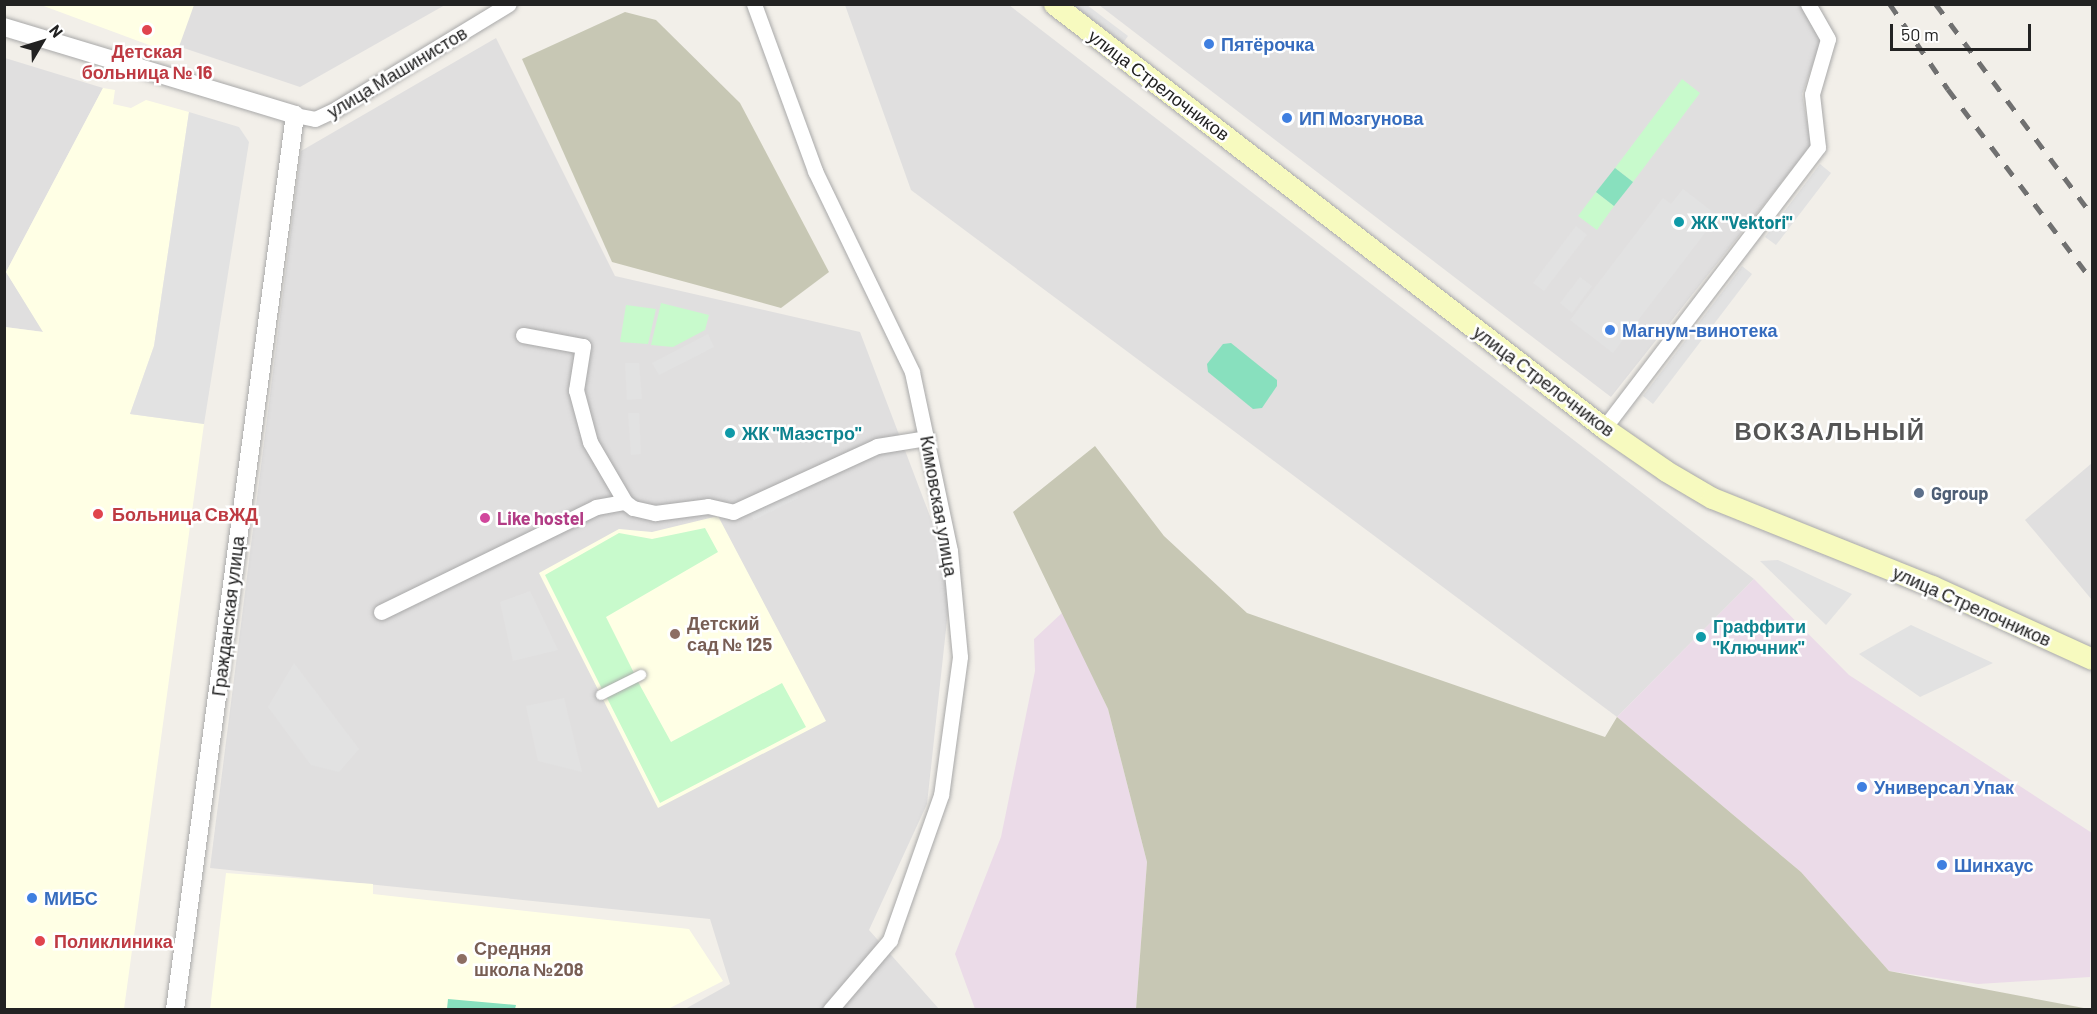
<!DOCTYPE html>
<meta charset="utf-8">
<style>
body{margin:0}
#map{position:relative;width:2097px;height:1014px;overflow:hidden;background:#f2efe9;font-family:Barlow,sans-serif}
div>[style]{position:absolute}
.residential>*{inset:0;background:#e0dfdf}
.industrial>*{inset:0;background:#ebdbe8}
.education>*{inset:0;background:#ffffe5}
.construction>*{inset:0;background:#c7c7b4}
.park>*{inset:0;background:#c8facc}
.pitch>*{inset:0;background:#88e0be}
.parking>*{inset:0;background:#e2e2e2}
.roads{filter:drop-shadow(0 0 2px #a9a9a9) drop-shadow(0 0 2px #a9a9a9)}
.pedestrian>*{height:10px;margin:-5px;padding:0 5px;transform-origin:5px;border-radius:5px;background:#fff}
.minor>*{height:15px;margin:-7.5px;padding:0 7.5px;transform-origin:7.5px;border-radius:7.5px;background:#fff}
.tertiary>*{height:18px;margin:-9px;padding:0 9px;transform-origin:9px;border-radius:9px;background:#fff}
.secondary>*{height:21px;margin:-10.5px;padding:0 10.5px;transform-origin:10.5px;border-radius:10.5px;background:#f7fabf}
.rail>*{height:4.5px;margin-top:-2.25px;transform-origin:0;background:repeating-linear-gradient(90deg,#707070 0 12px,transparent 0 24px)}
.dots>*{width:16px;height:16px;translate:-50% -50%;box-sizing:border-box;border:3px solid #fff;border-radius:50%}
span{translate:-50% -50%;white-space:nowrap;text-align:center;line-height:1.15;-webkit-text-stroke:5px #fff;paint-order:stroke}
.shop-label{font-size:18px;color:#366cbe;font-weight:700}
.left{translate:0 -50%;text-align:left}
.health-label{font-size:18px;color:#be3a42;font-weight:700}
.street-label{font-size:18px;color:#222}
.culture-label{font-size:18px;color:#0d838f;font-weight:700}
.service-label{font-size:18px;color:#4e5e75;font-weight:700}
.hotel-label{font-size:18px;color:#b23c85;font-weight:700}
.education-label{font-size:18px;color:#785e54;font-weight:700}
.district-label{font-size:24px;color:#555;font-weight:700;letter-spacing:1.5px}
.frame{position:absolute;inset:0;border:6px solid #222;pointer-events:none}
.north{position:absolute;left:12px;top:12px;width:60px;height:60px;-webkit-text-stroke:4px #fff;paint-order:stroke;rotate:52deg;font-size:16px;font-weight:700;line-height:24px;text-align:center;color:#222}
.north::after{content:'';display:block;margin:auto;width:21px;height:27px;background:#222;clip-path:polygon(50% 0,100% 100%,50% 72%,0 100%)}
.scale{position:absolute;left:1890px;top:24px;width:141px;height:27px;box-sizing:border-box;border:3px solid #222;border-top:0;padding-left:8px;font-size:18px;line-height:21px;white-space:nowrap;color:#222;-webkit-text-stroke:4px #fff;paint-order:stroke}
</style>
<div id="map">
<div class="residential">
<div style="clip-path:polygon(55px 5px,445px 5px,300px 87px)"></div>
<div style="clip-path:polygon(845px 5px,1009px 5px,1754px 579px,1617px 717px,911px 190px)"></div>
<div style="clip-path:polygon(1099px 5px,1800px 5px,1821px 42px,1802px 94px,1811px 145px,1611px 397px)"></div>
<div style="clip-path:polygon(496px 38px,615px 276px,860px 332px,952px 574px,927px 804px,869px 930px,939px 1009px,685px 1009px,730px 984px,710px 919px,210px 868px,301px 151px)"></div>
<div style="clip-path:polygon(5px 58px,103px 88px,6px 272px,44px 332px,5px 327px)"></div>
<div style="clip-path:polygon(2092px 463px,2092px 600px,2025px 520px)"></div>
</div>
<div class="industrial">
<div style="clip-path:polygon(1754px 579px,1849px 675px,2092px 833px,2090px 977px,1978px 984px,1889px 971px,1801px 872px,1617px 717px)"></div>
<div style="clip-path:polygon(1063px 612px,1108px 709px,1147px 862px,1136px 1009px,975px 1009px,955px 954px,1001px 837px,1035px 671px,1034px 639px)"></div>
</div>
<div class="education">
<div style="clip-path:polygon(41px 5px,194px 4px,194px 5px,176px 55px)"></div>
<div style="clip-path:polygon(103px 88px,115px 90px,113px 104px,131px 108px,146px 100px,189px 112px,154px 346px,130px 414px,204px 424px,124px 1009px,5px 1010px,5px 327px,43px 332px,6px 272px)"></div>
<div style="clip-path:polygon(718px 516px,826px 721px,658px 808px,539px 573px,619px 529px,652px 532px)"></div>
<div style="clip-path:polygon(226px 873px,373px 884px,373px 894px,689px 929px,723px 981px,668px 1009px,210px 1010px)"></div>
</div>
<div class="construction">
<div style="clip-path:polygon(625px 12px,656px 20px,740px 103px,829px 272px,781px 308px,612px 262px,522px 59px)"></div>
<div style="clip-path:polygon(1095px 446px,1164px 536px,1247px 613px,1605px 737px,1617px 717px,1801px 872px,1889px 971px,2089px 1009px,1136px 1009px,1147px 862px,1108px 709px,1013px 512px)"></div>
</div>
<div class="park">
<div style="clip-path:polygon(1682px 79px,1700px 93px,1633px 182px,1615px 168px)"></div>
<div style="clip-path:polygon(1596px 192px,1614px 206px,1597px 230px,1578px 216px)"></div>
<div style="clip-path:polygon(661px 303px,709px 315px,705px 330px,673px 347px,651px 345px)"></div>
<div style="clip-path:polygon(626px 305px,656px 309px,648px 344px,620px 342px)"></div>
<div style="clip-path:polygon(705px 528px,718px 552px,606px 617px,635px 675px,603px 691px,545px 575px,619px 533px,652px 539px)"></div>
<div style="clip-path:polygon(637px 680px,671px 742px,782px 683px,806px 727px,660px 803px,606px 696px)"></div>
</div>
<div class="pitch">
<div style="clip-path:polygon(1615px 168px,1633px 182px,1614px 206px,1596px 192px)"></div>
<div style="clip-path:polygon(1231px 343px,1277px 380px,1277px 386px,1262px 408px,1253px 409px,1208px 372px,1207px 364px,1223px 344px)"></div>
<div style="clip-path:polygon(448px 999px,516px 1005px,515px 1009px,447px 1009px)"></div>
</div>
<div class="parking">
<div style="clip-path:polygon(1073px 5px,1087px 5px,1128px 36px,1123px 43px)"></div>
<div style="clip-path:polygon(189px 112px,239px 127px,249px 142px,204px 424px,130px 414px,154px 346px)"></div>
<div style="clip-path:polygon(1820px 164px,1831px 173px,1776px 245px,1765px 237px)"></div>
<div style="clip-path:polygon(1683px 189px,1718px 216px,1613px 353px,1570px 320px,1663px 198px,1671px 204px)"></div>
<div style="clip-path:polygon(1576px 226px,1587px 235px,1544px 291px,1533px 283px)"></div>
<div style="clip-path:polygon(1742px 266px,1752px 274px,1653px 404px,1643px 396px)"></div>
<div style="clip-path:polygon(1580px 277px,1592px 286px,1572px 313px,1560px 303px)"></div>
<div style="clip-path:polygon(708px 334px,714px 347px,659px 375px,652px 363px)"></div>
<div style="clip-path:polygon(625px 363px,639px 363px,642px 399px,627px 400px)"></div>
<div style="clip-path:polygon(628px 413px,639px 413px,641px 454px,631px 455px)"></div>
<div style="clip-path:polygon(794px 489px,799px 498px,754px 520px,749px 511px)"></div>
<div style="clip-path:polygon(1778px 560px,1852px 594px,1826px 625px,1760px 561px)"></div>
<div style="clip-path:polygon(530px 591px,558px 650px,513px 661px,500px 602px)"></div>
<div style="clip-path:polygon(1911px 625px,1993px 663px,1920px 697px,1859px 654px)"></div>
<div style="clip-path:polygon(294px 663px,359px 749px,339px 772px,311px 765px,268px 707px)"></div>
<div style="clip-path:polygon(564px 698px,582px 772px,538px 761px,526px 706px)"></div>
</div>
<div class="roads">
<div class="pedestrian">
<div style="left:601px;top:695px;width:45px;rotate:-26.6deg"></div>
</div>
<div class="minor">
<div style="left:754px;top:4px;width:178px;rotate:69.9deg"></div>
<div style="left:815px;top:171px;width:223px;rotate:64.2deg"></div>
<div style="left:912px;top:372px;width:183px;rotate:78deg"></div>
<div style="left:950px;top:551px;width:106px;rotate:84.6deg"></div>
<div style="left:960px;top:657px;width:139px;rotate:97.8deg"></div>
<div style="left:941px;top:795px;width:154px;rotate:109.4deg"></div>
<div style="left:890px;top:940px;width:92px;rotate:130.6deg"></div>
<div style="left:295px;top:115px;width:20px;rotate:11deg"></div>
<div style="left:315px;top:119px;width:23px;rotate:-25deg"></div>
<div style="left:336px;top:109px;width:202px;rotate:-31.3deg"></div>
<div style="left:523px;top:335px;width:61px;rotate:10.4deg"></div>
<div style="left:583px;top:346px;width:45px;rotate:99deg"></div>
<div style="left:576px;top:390px;width:54px;rotate:74.9deg"></div>
<div style="left:590px;top:442px;width:69px;rotate:59.7deg"></div>
<div style="left:1604px;top:428px;width:353px;rotate:-52.7deg"></div>
<div style="left:1818px;top:147px;width:53px;rotate:-96.5deg"></div>
<div style="left:1812px;top:94px;width:57px;rotate:-73.8deg"></div>
<div style="left:1828px;top:39px;width:40px;rotate:-119.7deg"></div>
<div style="left:381px;top:612px;width:239px;rotate:-26deg"></div>
<div style="left:596px;top:507px;width:29px;rotate:-10deg"></div>
<div style="left:625px;top:502px;width:10px;rotate:37deg"></div>
<div style="left:633px;top:508px;width:23px;rotate:13deg"></div>
<div style="left:655px;top:513px;width:53px;rotate:-7.5deg"></div>
<div style="left:708px;top:506px;width:26px;rotate:13deg"></div>
<div style="left:733px;top:512px;width:158px;rotate:-24.6deg"></div>
<div style="left:877px;top:446px;width:51px;rotate:-9.1deg"></div>
</div>
<div class="tertiary">
<div style="left:4px;top:27px;width:304px;rotate:16.8deg"></div>
<div style="left:295px;top:115px;width:903px;rotate:97.64deg"></div>
</div>
<div class="secondary">
<div style="left:1054px;top:4px;width:694px;rotate:37.63deg"></div>
<div style="left:1604px;top:428px;width:75px;rotate:34.7deg"></div>
<div style="left:1666px;top:471px;width:53px;rotate:30.4deg"></div>
<div style="left:1712px;top:498px;width:237px;rotate:21.8deg"></div>
<div style="left:1932px;top:586px;width:176px;rotate:24.5deg"></div>
</div>
</div>
<div class="rail">
<div style="left:1890px;top:4px;width:103px;rotate:55.7deg"></div>
<div style="left:1948px;top:89px;width:239px;rotate:53deg"></div>
<div style="left:1936px;top:4px;width:262px;rotate:53.5deg"></div>
</div>
<div class="dots">
<div style="left:147px;top:30px;background:#e0444e"></div>
<div style="left:1209px;top:44px;background:#3f7fe0"></div>
<div style="left:1287px;top:118px;background:#3f7fe0"></div>
<div style="left:1679px;top:222px;background:#0f9aa8"></div>
<div style="left:1610px;top:330px;background:#3f7fe0"></div>
<div style="left:730px;top:433px;background:#0f9aa8"></div>
<div style="left:1919px;top:493px;background:#5c6f8a"></div>
<div style="left:98px;top:514px;background:#e0444e"></div>
<div style="left:485px;top:518px;background:#d1479c"></div>
<div style="left:675px;top:634px;background:#8d6e63"></div>
<div style="left:1701px;top:637px;background:#0f9aa8"></div>
<div style="left:1862px;top:787px;background:#3f7fe0"></div>
<div style="left:1942px;top:865px;background:#3f7fe0"></div>
<div style="left:32px;top:898px;background:#3f7fe0"></div>
<div style="left:40px;top:941px;background:#e0444e"></div>
<div style="left:462px;top:959px;background:#8d6e63"></div>
</div>
<div class="shop-label">
<span class="left" style="left:1221px;top:44px">Пятёрочка</span>
<span class="left" style="left:1299px;top:118px">ИП Мозгунова</span>
<span class="left" style="left:1622px;top:330px">Магнум-винотека</span>
<span class="left" style="left:1874px;top:787px">Универсал Упак</span>
<span class="left" style="left:1954px;top:865px">Шинхаус</span>
<span class="left" style="left:44px;top:898px">МИБС</span>
</div>
<div class="health-label">
<span style="left:147px;top:62px">Детская<br>больница № 16</span>
<span class="left" style="left:112px;top:514px">Больница СвЖД</span>
<span class="left" style="left:54px;top:941px">Поликлиника</span>
</div>
<div class="street-label">
<span style="left:397px;top:72px;rotate:-31deg">улица Машинистов</span>
<span style="left:1159px;top:85px;rotate:37deg">улица Стрелочников</span>
<span style="left:1544px;top:381px;rotate:37deg">улица Стрелочников</span>
<span style="left:939px;top:506px;rotate:80deg">Кимовская улица</span>
<span style="left:1972px;top:606px;rotate:24deg">улица Стрелочников</span>
<span style="left:228px;top:616px;rotate:-83deg">Гражданская улица</span>
</div>
<div class="culture-label">
<span class="left" style="left:1691px;top:222px">ЖК "Vektori"</span>
<span class="left" style="left:742px;top:433px">ЖК "Маэстро"</span>
<span class="left" style="left:1713px;top:637px">Граффити<br>"Ключник"</span>
</div>
<div class="service-label">
<span class="left" style="left:1931px;top:493px">Ggroup</span>
</div>
<div class="hotel-label">
<span class="left" style="left:497px;top:518px">Like hostel</span>
</div>
<div class="education-label">
<span class="left" style="left:687px;top:634px">Детский<br>сад № 125</span>
<span class="left" style="left:474px;top:959px">Средняя<br>школа №208</span>
</div>
<div class="district-label">
<span style="left:1830px;top:431px">ВОКЗАЛЬНЫЙ</span>
</div>
<div class="frame"></div>
<div class="north">N</div>
<div class="scale">50 m</div>
</div>
